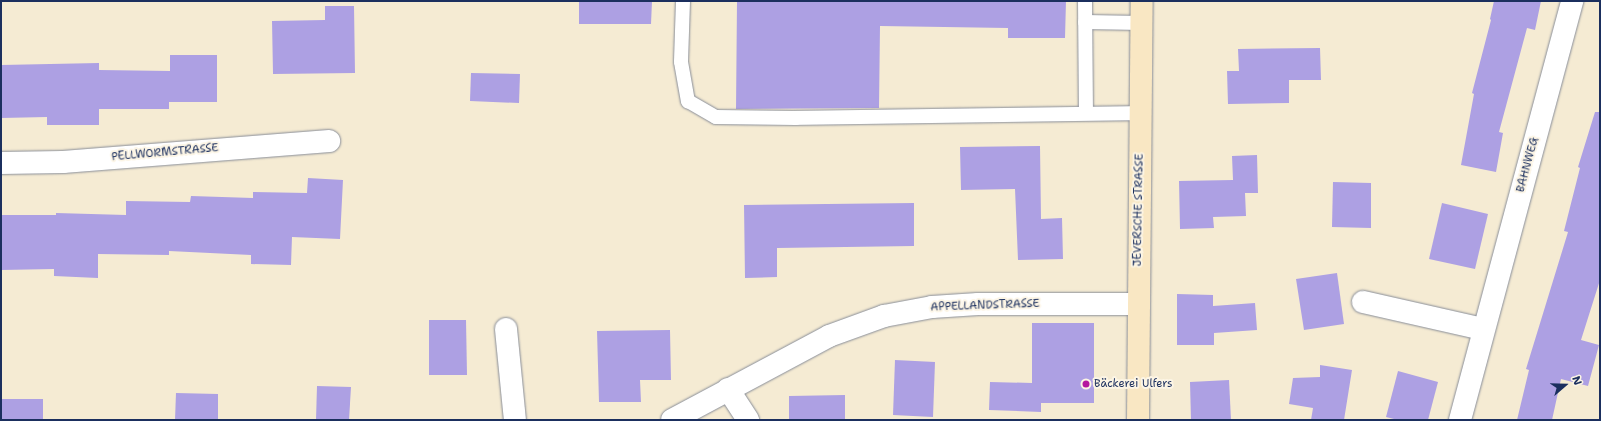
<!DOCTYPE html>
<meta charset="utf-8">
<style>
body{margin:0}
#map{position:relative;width:1601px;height:421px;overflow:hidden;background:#f5ebd3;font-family:"Shantell Sans",sans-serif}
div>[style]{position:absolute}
.building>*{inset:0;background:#ada0e3}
.roads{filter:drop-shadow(0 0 1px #888d98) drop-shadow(0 0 1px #888d98)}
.lane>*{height:14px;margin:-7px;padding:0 7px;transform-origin:7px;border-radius:7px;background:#fff}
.street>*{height:22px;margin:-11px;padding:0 11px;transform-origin:11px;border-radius:11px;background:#fff}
.secondary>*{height:22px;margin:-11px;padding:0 11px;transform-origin:11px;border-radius:11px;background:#f9e7c3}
.dots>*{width:11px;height:11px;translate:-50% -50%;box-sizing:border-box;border:2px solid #fcf5e5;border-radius:50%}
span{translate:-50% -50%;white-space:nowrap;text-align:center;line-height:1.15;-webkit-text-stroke:4px #fcf5e5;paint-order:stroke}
.street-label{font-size:11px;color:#1b2f5e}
.poi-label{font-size:11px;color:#1b2f5e}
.left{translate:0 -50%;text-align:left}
.frame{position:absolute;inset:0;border:2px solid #1b2f5e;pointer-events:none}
.north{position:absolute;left:1545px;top:365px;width:40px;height:40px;-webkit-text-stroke:3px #fcf5e5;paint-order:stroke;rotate:70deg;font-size:11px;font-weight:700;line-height:16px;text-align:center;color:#1b2f5e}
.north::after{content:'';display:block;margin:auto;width:14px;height:18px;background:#1b2f5e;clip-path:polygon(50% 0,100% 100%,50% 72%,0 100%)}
</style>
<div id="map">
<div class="building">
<div style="clip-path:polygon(579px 1px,652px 1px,651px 24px,579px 24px)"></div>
<div style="clip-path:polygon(737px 1px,1066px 1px,1065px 38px,1008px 38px,1008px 28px,880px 26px,879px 108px,736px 109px)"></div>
<div style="clip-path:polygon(1494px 1px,1541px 1px,1535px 30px,1527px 28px,1499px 132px,1503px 133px,1496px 172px,1461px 165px,1474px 94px,1472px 93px,1491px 20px,1490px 19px)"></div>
<div style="clip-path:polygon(325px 6px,354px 6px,355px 73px,273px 74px,272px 21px,325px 20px)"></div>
<div style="clip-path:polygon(1320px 48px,1321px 80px,1289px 80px,1289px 103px,1228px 104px,1227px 71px,1239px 71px,1238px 49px)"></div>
<div style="clip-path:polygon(170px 55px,217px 55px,217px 102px,169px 102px,169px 109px,99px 109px,99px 125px,47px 125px,47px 117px,1px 118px,1px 65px,99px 63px,99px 70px,170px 71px)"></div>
<div style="clip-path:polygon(471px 73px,520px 74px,519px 103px,470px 101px)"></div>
<div style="clip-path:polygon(1595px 112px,1600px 112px,1600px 280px,1581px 340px,1599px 345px,1588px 386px,1561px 379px,1552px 420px,1517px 420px,1529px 370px,1526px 369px,1568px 232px,1564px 231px,1580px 168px,1578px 167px)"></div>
<div style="clip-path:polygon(1040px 146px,1041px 219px,1062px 218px,1063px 259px,1018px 260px,1015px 189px,961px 190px,960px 147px)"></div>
<div style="clip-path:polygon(1257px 155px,1258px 193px,1245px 193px,1246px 216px,1213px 217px,1214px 228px,1180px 229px,1179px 181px,1233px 180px,1232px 156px)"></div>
<div style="clip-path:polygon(308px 178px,343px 180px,340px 239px,292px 237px,291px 265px,251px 264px,251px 255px,169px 251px,169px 255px,98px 254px,98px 278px,54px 276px,54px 269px,1px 270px,1px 215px,56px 215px,56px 213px,126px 215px,126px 201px,190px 202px,191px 196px,253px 198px,253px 192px,307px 193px)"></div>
<div style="clip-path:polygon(1333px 182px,1371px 183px,1371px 228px,1332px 227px)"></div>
<div style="clip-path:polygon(914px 203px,914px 246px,777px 248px,777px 277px,745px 278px,744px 205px)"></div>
<div style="clip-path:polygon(1442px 203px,1488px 214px,1475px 269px,1429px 259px)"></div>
<div style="clip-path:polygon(1337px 273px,1344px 324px,1304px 330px,1296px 279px)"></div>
<div style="clip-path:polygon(1177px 294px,1213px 295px,1213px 306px,1255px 303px,1257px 330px,1214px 333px,1214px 345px,1177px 345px)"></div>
<div style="clip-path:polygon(429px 320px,466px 320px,467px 375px,429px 375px)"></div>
<div style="clip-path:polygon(1032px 323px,1094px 323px,1094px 403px,1041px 403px,1041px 412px,989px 410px,990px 382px,1032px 383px)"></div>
<div style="clip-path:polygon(670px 330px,671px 380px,640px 380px,641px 402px,599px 402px,597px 331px)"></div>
<div style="clip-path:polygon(895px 360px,935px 362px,933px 417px,893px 415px)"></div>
<div style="clip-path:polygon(1320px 365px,1352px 370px,1344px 420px,1311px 420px,1313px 408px,1289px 404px,1293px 378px,1320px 377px)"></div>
<div style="clip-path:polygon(1398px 371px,1438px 382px,1428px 420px,1398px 420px,1386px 417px)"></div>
<div style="clip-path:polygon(1229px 380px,1231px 420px,1191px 420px,1190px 382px)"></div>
<div style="clip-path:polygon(317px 386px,351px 387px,349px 420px,316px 420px)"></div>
<div style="clip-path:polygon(176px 393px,218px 394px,218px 420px,175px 420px)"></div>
<div style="clip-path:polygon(845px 395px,845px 420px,789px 420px,789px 396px)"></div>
<div style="clip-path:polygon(1px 399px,43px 399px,43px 420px,1px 420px)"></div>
</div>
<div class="roads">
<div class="lane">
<div style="left:683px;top:1px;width:61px;rotate:91.9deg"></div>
<div style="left:681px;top:62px;width:40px;rotate:80deg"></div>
<div style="left:688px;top:101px;width:32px;rotate:30deg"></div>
<div style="left:716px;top:117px;width:80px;rotate:0.7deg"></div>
<div style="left:796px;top:118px;width:344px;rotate:-0.8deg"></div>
<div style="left:1085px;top:1px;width:112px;rotate:89.5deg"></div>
<div style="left:1085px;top:22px;width:57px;rotate:1deg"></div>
</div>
<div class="street">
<div style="left:1px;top:163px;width:62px;rotate:-0.9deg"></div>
<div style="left:63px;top:162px;width:267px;rotate:-4.5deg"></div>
<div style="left:1363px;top:302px;width:123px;rotate:12.7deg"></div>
<div style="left:506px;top:329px;width:91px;rotate:84.4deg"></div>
<div style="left:728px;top:389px;width:37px;rotate:57deg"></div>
<div style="left:672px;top:420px;width:178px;rotate:-28.1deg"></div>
<div style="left:829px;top:336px;width:59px;rotate:-20deg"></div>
<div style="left:884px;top:316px;width:49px;rotate:-10.6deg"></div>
<div style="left:932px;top:307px;width:46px;rotate:-3.7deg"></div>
<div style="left:978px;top:304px;width:160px"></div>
<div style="left:1460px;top:420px;width:434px;rotate:-75deg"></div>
</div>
<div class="secondary">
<div style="left:1138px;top:420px;width:419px;rotate:-89.5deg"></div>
</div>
</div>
<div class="dots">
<div style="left:1086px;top:384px;background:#b5179e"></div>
</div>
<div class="street-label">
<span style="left:165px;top:153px;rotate:-5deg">PELLWORMSTRASSE</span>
<span style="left:1528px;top:165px;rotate:-75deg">BAHNWEG</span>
<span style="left:1139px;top:210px;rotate:-89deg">JEVERSCHE STRASSE</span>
<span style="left:985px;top:306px;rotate:-2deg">APPELLANDSTRASSE</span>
</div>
<div class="poi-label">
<span class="left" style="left:1094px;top:384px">Bäckerei Ulfers</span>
</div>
<div class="frame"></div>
<div class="north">N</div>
</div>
